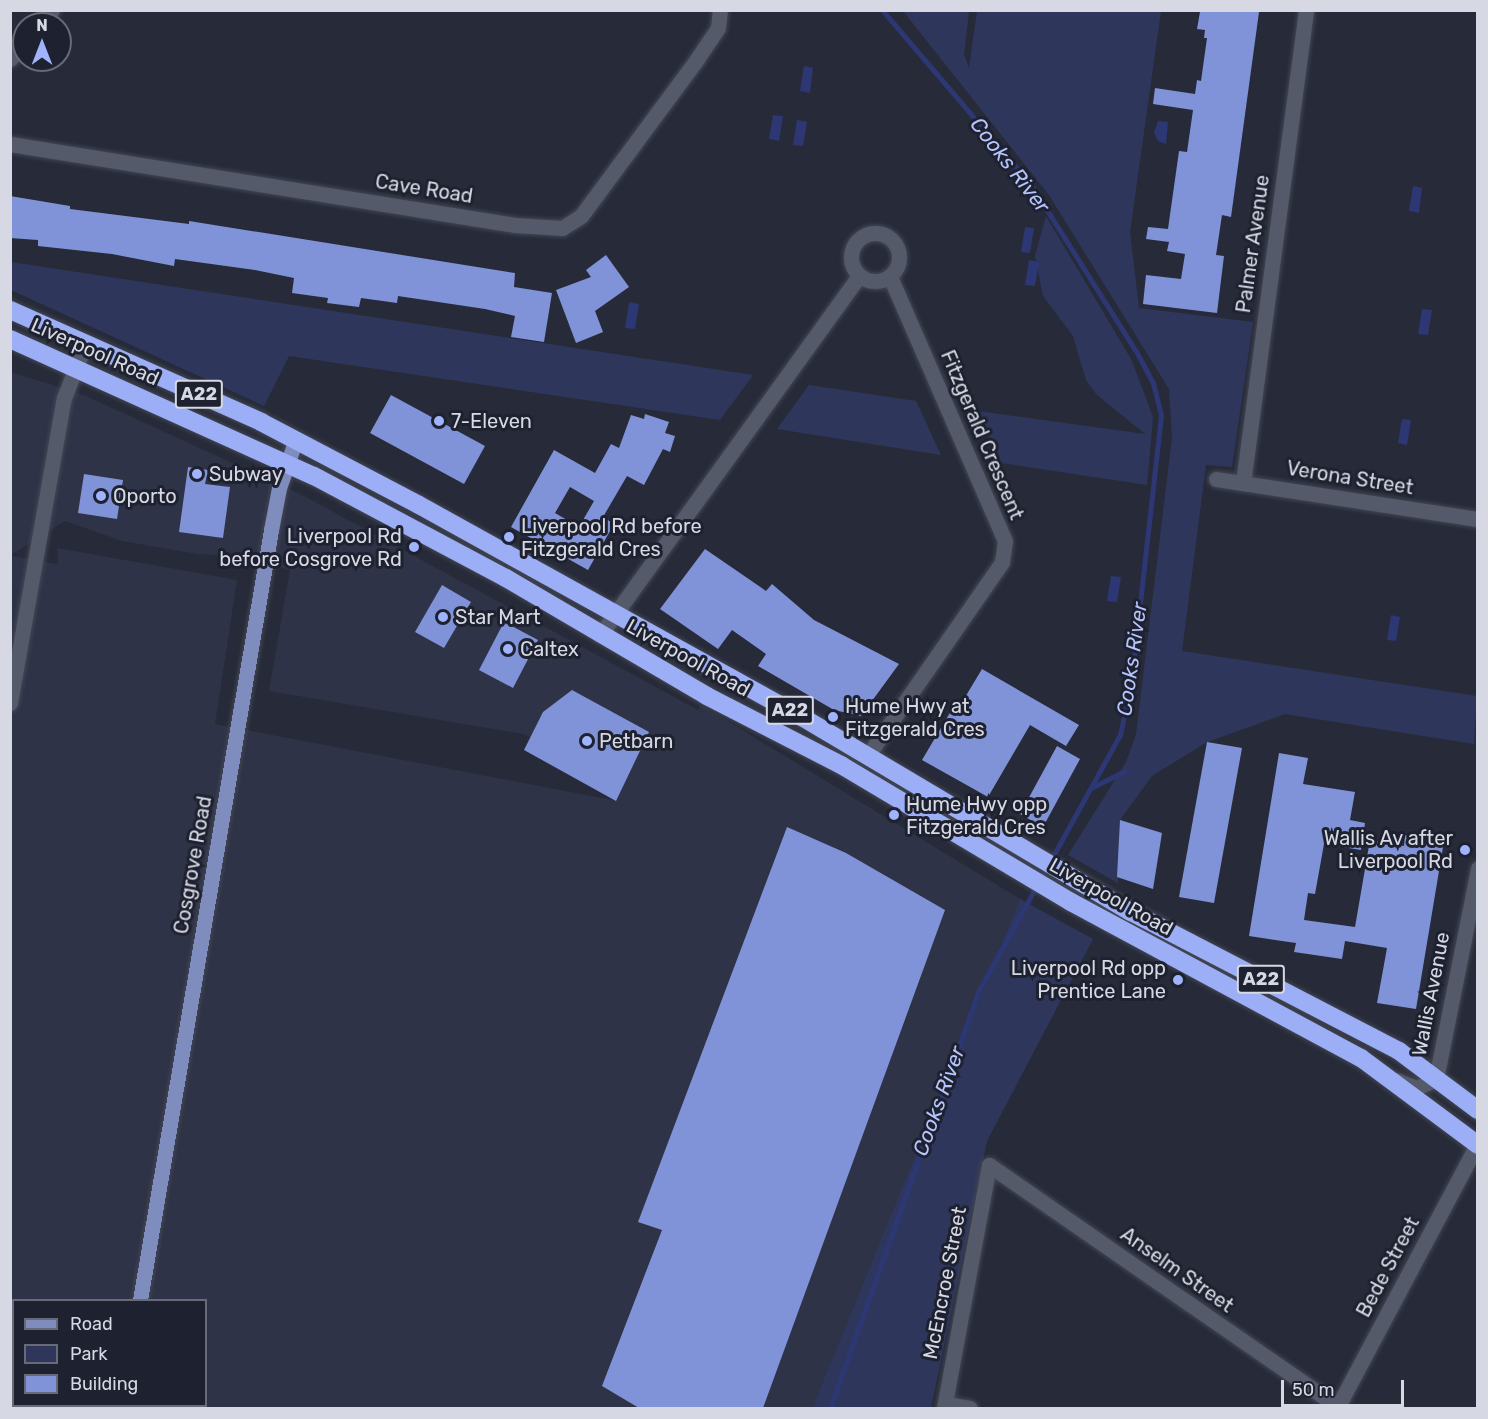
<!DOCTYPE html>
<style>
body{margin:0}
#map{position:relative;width:1488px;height:1419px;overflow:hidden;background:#272b39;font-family:Rubik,sans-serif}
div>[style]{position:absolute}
.built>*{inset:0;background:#2e3347}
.green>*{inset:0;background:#2e375b}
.water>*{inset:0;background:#2d3774}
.stream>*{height:5px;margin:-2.5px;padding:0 2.5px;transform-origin:2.5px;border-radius:2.5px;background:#2d3774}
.building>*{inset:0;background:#8193d8}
.roads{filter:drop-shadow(0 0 2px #434653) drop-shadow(0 0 2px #434653)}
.minor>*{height:15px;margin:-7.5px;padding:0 7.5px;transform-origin:7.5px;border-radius:7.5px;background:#555a6a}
.minor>.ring{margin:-7.5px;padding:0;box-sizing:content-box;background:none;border:15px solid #555a6a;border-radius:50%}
.major>*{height:15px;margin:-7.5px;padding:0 7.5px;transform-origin:7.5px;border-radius:7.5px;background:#7f8cbe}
.highway>*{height:18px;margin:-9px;padding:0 9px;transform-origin:9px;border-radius:9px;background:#9baef6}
.dots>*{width:16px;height:16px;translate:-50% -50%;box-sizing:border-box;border:3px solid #1e212f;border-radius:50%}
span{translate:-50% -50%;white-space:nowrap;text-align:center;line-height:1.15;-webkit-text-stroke:6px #1e212f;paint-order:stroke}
.shield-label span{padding:2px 4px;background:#1e212f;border:2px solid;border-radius:4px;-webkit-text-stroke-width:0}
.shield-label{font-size:18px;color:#d6d9e3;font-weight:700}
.street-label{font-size:20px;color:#d6d9e3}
.poi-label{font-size:20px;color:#d6d9e3}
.left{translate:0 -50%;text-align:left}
.right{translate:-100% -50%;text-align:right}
.water-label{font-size:21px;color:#b5c4fc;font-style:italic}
.frame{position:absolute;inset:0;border:12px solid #d6d9e3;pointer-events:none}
.legend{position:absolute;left:12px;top:1299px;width:195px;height:108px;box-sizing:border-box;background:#1e212f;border:2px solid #686b77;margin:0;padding:8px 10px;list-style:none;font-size:18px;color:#d6d9e3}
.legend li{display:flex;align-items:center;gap:12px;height:30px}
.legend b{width:30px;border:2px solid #686b77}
.north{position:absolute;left:12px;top:12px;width:60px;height:60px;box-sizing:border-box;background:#1e212f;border:2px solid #686b77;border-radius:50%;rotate:0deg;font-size:16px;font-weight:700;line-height:24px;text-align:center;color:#d6d9e3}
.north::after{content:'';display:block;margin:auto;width:21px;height:27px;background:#a0b3fd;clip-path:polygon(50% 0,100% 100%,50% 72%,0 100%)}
.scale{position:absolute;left:1281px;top:1380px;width:123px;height:27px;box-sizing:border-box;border:3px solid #d6d9e3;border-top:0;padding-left:8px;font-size:18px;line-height:21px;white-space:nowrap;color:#d6d9e3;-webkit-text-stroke:4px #1e212f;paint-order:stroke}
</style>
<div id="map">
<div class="built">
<div style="clip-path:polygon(evenodd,11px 372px,86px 396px,302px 495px,698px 710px,701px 705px,1020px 899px,812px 1408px,11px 1408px,11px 556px,58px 564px,57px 548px,237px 580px,215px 724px,617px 801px,533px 751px,534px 740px,524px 734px,269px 691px,290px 570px,241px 556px,197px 554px,122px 541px,65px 521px,11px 555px,11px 372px,14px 1300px,206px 1300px,206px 1406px,14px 1406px,14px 1300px)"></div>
</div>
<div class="green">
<div style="clip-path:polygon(903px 11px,969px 11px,964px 55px,969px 68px,977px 11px,1161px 11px,1130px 232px,1139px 308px,1253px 322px,1232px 467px,1206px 465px,1182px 651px,1477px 696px,1474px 744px,1285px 714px,1207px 742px,1152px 776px,1120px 820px,1118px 883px,1068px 855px,1126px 762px,1136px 735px,1172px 438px,1169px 389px,1049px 195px)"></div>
<div style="clip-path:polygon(1046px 216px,1131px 359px,1143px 390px,1153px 417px,1147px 485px,1001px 463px,977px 411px,1145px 434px,1096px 394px,1086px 380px,1073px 336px,1043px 296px,1035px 256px)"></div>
<div style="clip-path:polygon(10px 262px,11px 262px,753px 375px,720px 420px,289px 356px,264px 406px,11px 290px)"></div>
<div style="clip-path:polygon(809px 385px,916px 401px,941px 455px,777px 429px)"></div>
<div style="clip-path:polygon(1020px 899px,1093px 939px,987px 1141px,931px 1408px,812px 1408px)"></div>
</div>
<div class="water">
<div style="clip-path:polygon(804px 66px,813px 68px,810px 93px,800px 91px)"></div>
<div style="clip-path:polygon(773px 115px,783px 116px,779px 141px,769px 139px)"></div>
<div style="clip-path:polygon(797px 120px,807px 122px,803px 146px,793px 145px)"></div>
<div style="clip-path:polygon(1158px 121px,1168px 122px,1166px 144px,1158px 141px,1154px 133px)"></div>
<div style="clip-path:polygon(1413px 186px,1422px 188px,1419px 213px,1409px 211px)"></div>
<div style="clip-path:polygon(1025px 227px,1034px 228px,1030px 253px,1021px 252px)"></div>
<div style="clip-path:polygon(1029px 260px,1039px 262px,1035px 286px,1025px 285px)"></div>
<div style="clip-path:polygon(629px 302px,639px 304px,635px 329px,625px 328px)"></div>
<div style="clip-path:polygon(1422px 309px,1432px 310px,1428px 335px,1418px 334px)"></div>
<div style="clip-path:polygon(1402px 419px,1411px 420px,1407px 445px,1398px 443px)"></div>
<div style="clip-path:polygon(1111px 576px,1121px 577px,1117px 602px,1107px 601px)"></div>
<div style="clip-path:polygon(1391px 615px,1400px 617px,1396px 641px,1387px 640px)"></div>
</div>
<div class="stream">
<div style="left:1093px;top:787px;width:36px;rotate:-27deg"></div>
<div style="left:830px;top:1408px;width:444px;rotate:-70.4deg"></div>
<div style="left:979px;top:990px;width:291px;rotate:-61.1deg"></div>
<div style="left:1120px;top:735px;width:53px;rotate:-78.1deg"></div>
<div style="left:1131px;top:683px;width:270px;rotate:-83.6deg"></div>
<div style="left:1161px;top:415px;width:33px;rotate:-104deg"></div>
<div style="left:1153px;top:383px;width:34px;rotate:-118deg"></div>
<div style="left:1137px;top:353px;width:197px;rotate:-122.2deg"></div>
<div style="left:1032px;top:186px;width:231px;rotate:-130.4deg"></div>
</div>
<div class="building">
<div style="clip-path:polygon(1200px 12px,1259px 12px,1231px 217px,1222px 215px,1216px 255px,1224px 256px,1217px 313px,1143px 304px,1146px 275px,1181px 279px,1185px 254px,1167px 251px,1169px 242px,1146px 239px,1148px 227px,1168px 229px,1179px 151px,1187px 152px,1193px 110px,1153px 104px,1155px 88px,1195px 94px,1197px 80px,1201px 81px,1207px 38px,1204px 38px,1205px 30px,1197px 29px)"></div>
<div style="clip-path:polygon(10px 196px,70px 206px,70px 209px,189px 224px,189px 221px,515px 273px,514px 287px,552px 293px,544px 342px,511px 337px,515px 316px,485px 309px,398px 296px,397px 303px,361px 298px,359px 307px,327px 303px,328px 298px,292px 293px,294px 278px,255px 270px,175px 259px,174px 266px,112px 254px,38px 246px,38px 240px,10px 238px)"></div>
<div style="clip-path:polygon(606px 255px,629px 287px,595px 311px,603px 332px,576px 343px,556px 290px,591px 277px,586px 270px)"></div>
<div style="clip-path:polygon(391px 395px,485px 446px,464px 484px,370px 433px)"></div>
<div style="clip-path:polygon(evenodd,645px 414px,669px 422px,665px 433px,675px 436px,670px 452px,663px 449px,644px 485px,627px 476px,603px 517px,614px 524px,588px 570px,511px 527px,554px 450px,595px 473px,611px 444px,619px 448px,631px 415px,644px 419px,645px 414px,570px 487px,594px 501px,579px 527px,555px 513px,570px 487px)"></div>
<div style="clip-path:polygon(188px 467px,208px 470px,205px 484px,230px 487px,223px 538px,179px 532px)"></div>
<div style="clip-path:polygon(84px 474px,123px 480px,117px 519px,78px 513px)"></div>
<div style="clip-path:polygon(705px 549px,766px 591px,772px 584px,814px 620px,899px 664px,861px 716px,834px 710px,758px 666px,766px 654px,732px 630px,718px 649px,660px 609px)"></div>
<div style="clip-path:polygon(442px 585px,471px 602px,444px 648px,415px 632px)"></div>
<div style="clip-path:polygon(504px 622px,538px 640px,513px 688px,479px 670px)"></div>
<div style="clip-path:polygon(982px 669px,1079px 725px,1066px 746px,1030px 725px,988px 797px,922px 760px,954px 706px,958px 709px)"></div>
<div style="clip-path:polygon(572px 690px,649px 732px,616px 801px,524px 750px,543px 712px)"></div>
<div style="clip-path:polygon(1207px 742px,1242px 748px,1214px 903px,1179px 897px)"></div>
<div style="clip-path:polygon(1057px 746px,1080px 759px,1043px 827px,1020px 814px)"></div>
<div style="clip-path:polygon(1279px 753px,1308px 758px,1303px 784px,1355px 792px,1350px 820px,1365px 823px,1361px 850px,1324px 844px,1315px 894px,1308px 893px,1304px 920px,1355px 927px,1370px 840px,1404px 846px,1405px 835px,1444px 841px,1416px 1009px,1377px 1003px,1387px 948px,1345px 941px,1342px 959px,1294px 952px,1296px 943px,1249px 936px)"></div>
<div style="clip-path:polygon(1120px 820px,1162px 833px,1153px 889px,1117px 877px)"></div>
<div style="clip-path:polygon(787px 827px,846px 853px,945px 910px,763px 1408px,639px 1408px,602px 1386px,662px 1230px,638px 1222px)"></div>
</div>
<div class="roads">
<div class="minor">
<div style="left:41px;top:24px;width:18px;rotate:-52deg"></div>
<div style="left:10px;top:59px;width:21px;rotate:-49deg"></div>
<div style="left:10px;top:144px;width:511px;rotate:9.11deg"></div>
<div style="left:515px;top:225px;width:47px;rotate:3.7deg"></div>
<div style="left:562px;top:228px;width:22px;rotate:-32deg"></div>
<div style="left:581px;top:216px;width:195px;rotate:-53.5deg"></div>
<div style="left:697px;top:59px;width:37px;rotate:-56deg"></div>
<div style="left:718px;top:28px;width:18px;rotate:-84deg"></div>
<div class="ring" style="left:851px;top:233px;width:33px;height:33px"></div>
<div style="left:1216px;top:479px;width:265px;rotate:8.7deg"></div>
<div style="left:1243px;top:483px;width:477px;rotate:-82.4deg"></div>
<div style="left:600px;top:635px;width:443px;rotate:-54.2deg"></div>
<div style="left:10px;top:703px;width:310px;rotate:-80deg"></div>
<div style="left:64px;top:398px;width:58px;rotate:-68.7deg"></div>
<div style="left:868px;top:755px;width:235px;rotate:-55.2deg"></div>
<div style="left:1002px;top:562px;width:21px;rotate:-82deg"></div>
<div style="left:1005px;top:541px;width:289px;rotate:-113.5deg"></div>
<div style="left:1396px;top:1080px;width:22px;rotate:22deg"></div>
<div style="left:1416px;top:1088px;width:22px;rotate:-24deg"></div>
<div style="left:1436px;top:1079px;width:215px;rotate:-78.7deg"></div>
<div style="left:945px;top:1404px;width:25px;rotate:9deg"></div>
<div style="left:944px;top:1408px;width:247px;rotate:-79.5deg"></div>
<div style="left:989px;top:1165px;width:427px;rotate:34.7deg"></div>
<div style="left:1337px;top:1408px;width:298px;rotate:-62deg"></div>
</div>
<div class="major">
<div style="left:140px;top:1300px;width:781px;rotate:-80.34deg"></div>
<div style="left:271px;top:530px;width:43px;rotate:-79.2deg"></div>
<div style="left:279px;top:488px;width:52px;rotate:-70.9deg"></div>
<div style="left:122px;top:1408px;width:2px;rotate:-90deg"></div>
</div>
<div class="highway">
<div style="left:10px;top:310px;width:275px;rotate:24deg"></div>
<div style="left:261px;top:422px;width:178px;rotate:27.7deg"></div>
<div style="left:419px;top:505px;width:438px;rotate:29deg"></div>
<div style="left:802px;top:717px;width:382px;rotate:30.7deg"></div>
<div style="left:1131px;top:912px;width:302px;rotate:27.4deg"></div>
<div style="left:1399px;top:1051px;width:99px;rotate:36.8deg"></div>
<div style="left:10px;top:339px;width:333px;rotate:24.3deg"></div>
<div style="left:314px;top:476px;width:217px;rotate:28deg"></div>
<div style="left:506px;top:578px;width:233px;rotate:30.4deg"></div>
<div style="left:707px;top:696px;width:151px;rotate:27.2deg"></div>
<div style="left:841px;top:765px;width:268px;rotate:30.8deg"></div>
<div style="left:1071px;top:902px;width:329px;rotate:28.3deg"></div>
<div style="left:1361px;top:1058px;width:146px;rotate:36.6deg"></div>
</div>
</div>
<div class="dots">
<div style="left:439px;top:421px;background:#a0b3fd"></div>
<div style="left:197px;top:474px;background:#a0b3fd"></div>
<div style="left:101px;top:496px;background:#a0b3fd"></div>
<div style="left:509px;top:537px;background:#a0b3fd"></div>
<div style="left:414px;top:547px;background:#a0b3fd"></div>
<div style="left:443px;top:617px;background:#a0b3fd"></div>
<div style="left:508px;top:649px;background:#a0b3fd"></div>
<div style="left:833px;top:717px;background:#a0b3fd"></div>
<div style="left:587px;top:741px;background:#a0b3fd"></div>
<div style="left:894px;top:815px;background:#a0b3fd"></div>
<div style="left:1465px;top:850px;background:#a0b3fd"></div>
<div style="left:1178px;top:980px;background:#a0b3fd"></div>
</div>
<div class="shield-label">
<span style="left:199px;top:394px">A22</span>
<span style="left:790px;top:710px">A22</span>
<span style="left:1261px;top:979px">A22</span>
</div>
<div class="street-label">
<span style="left:424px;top:189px;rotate:9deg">Cave Road</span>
<span style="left:1253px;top:244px;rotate:-82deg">Palmer Avenue</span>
<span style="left:95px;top:352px;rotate:24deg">Liverpool Road</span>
<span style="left:982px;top:435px;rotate:67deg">Fitzgerald Crescent</span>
<span style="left:1350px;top:478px;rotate:9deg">Verona Street</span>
<span style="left:688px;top:658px;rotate:29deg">Liverpool Road</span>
<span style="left:193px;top:865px;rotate:-80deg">Cosgrove Road</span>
<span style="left:1111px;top:897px;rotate:29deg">Liverpool Road</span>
<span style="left:1431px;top:994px;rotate:-79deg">Wallis Avenue</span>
<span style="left:1388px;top:1267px;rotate:-62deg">Bede Street</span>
<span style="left:1177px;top:1270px;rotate:35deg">Anselm Street</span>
<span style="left:945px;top:1283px;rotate:-79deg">McEncroe Street</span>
</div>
<div class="poi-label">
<span class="left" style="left:451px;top:421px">7-Eleven</span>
<span class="left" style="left:209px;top:474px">Subway</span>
<span class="left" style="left:113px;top:496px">Oporto</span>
<span class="left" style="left:521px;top:538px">Liverpool Rd before<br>Fitzgerald Cres</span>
<span class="right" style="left:402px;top:548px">Liverpool Rd<br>before Cosgrove Rd</span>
<span class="left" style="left:455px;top:617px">Star Mart</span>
<span class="left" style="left:520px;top:649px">Caltex</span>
<span class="left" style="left:845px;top:718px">Hume Hwy at<br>Fitzgerald Cres</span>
<span class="left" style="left:599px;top:741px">Petbarn</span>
<span class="left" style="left:906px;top:816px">Hume Hwy opp<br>Fitzgerald Cres</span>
<span class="right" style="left:1453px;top:850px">Wallis Av after<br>Liverpool Rd</span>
<span class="right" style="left:1166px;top:980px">Liverpool Rd opp<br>Prentice Lane</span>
</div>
<div class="water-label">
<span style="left:1010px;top:165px;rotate:52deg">Cooks River</span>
<span style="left:1132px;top:659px;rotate:-82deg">Cooks River</span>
<span style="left:939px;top:1101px;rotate:-70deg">Cooks River</span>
</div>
<div class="frame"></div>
<ul class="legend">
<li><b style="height:8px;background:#7f8cbe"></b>Road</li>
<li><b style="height:16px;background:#2e375b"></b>Park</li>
<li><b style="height:16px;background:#8193d8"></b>Building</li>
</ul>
<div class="north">N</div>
<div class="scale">50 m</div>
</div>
